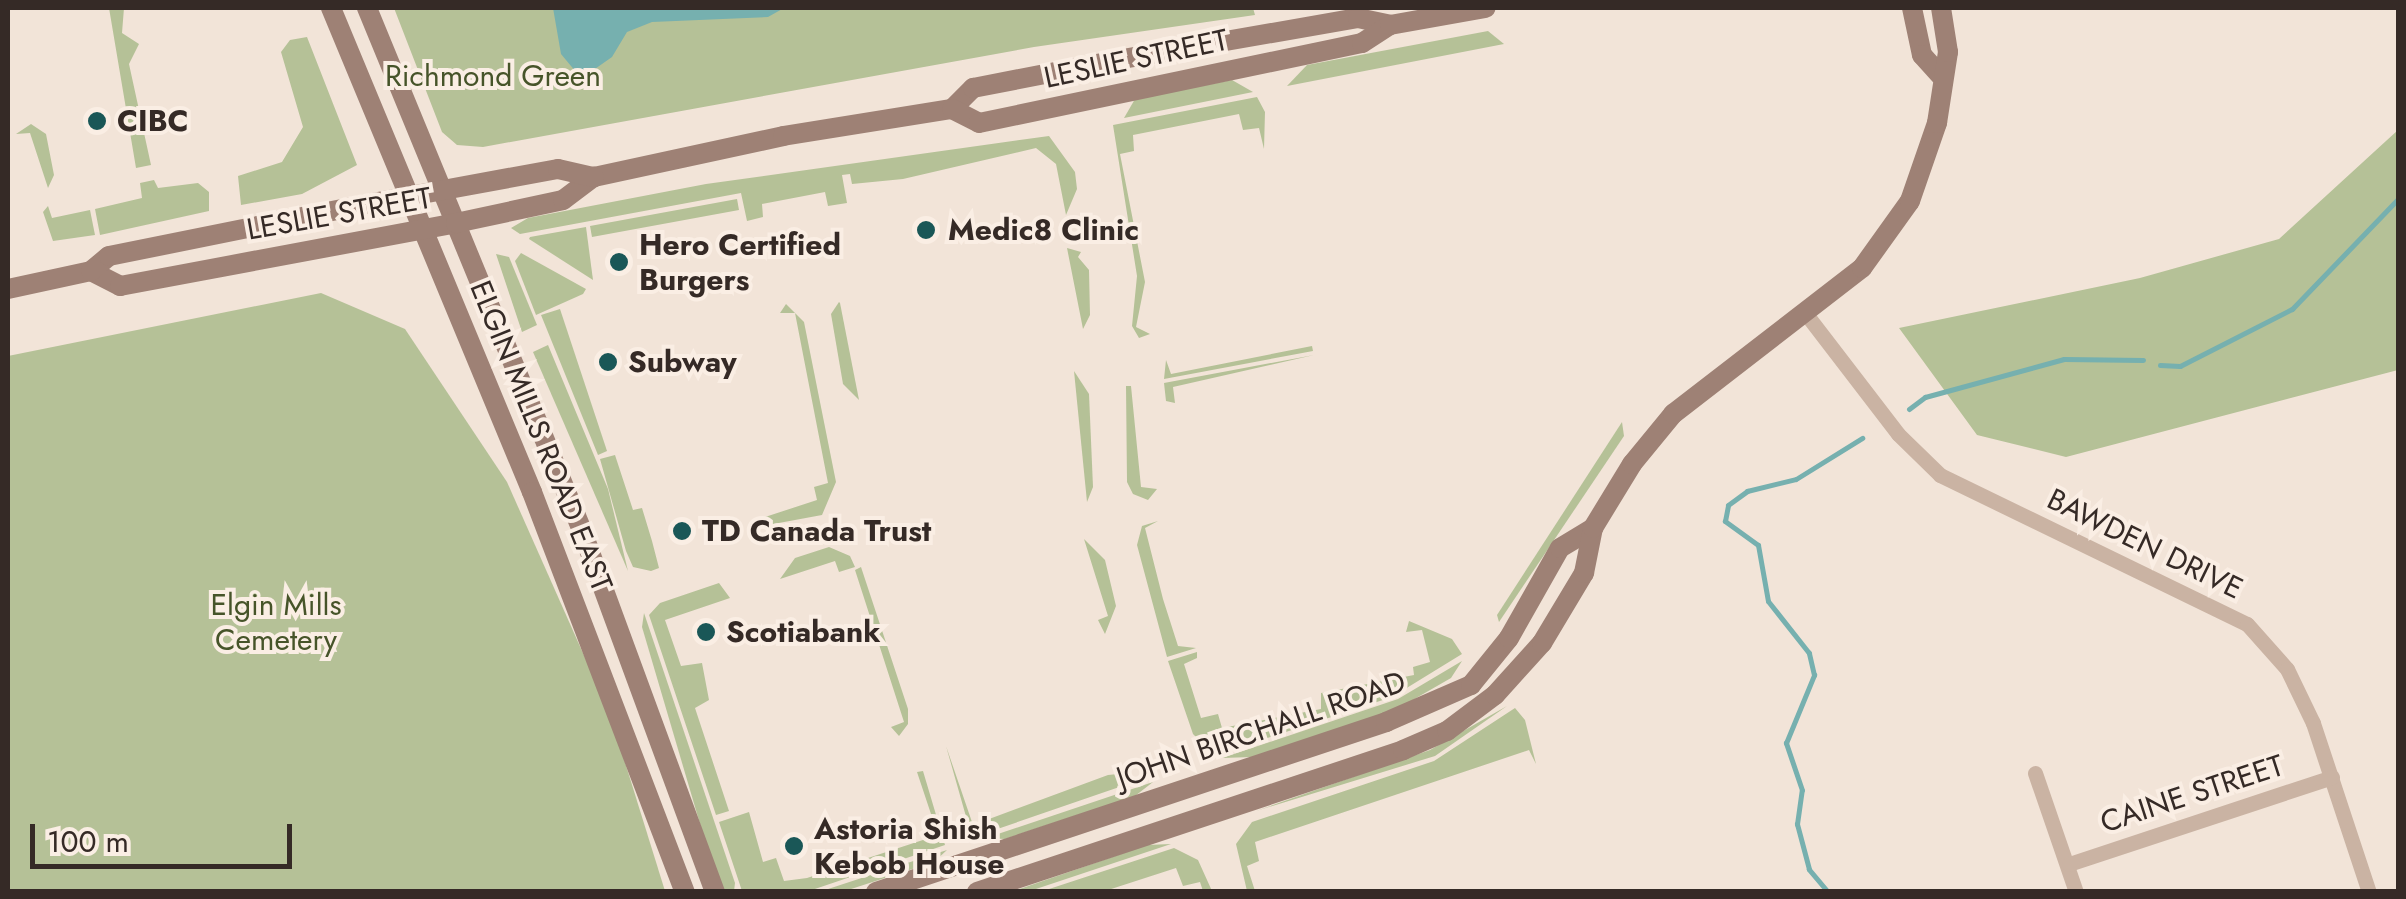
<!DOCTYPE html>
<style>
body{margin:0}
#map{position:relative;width:2406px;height:899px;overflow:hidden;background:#f2e4d8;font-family:Jost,sans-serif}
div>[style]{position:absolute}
.green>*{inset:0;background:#b5c197}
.water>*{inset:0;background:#76b0af}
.stream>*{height:5px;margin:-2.5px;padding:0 2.5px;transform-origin:2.5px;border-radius:2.5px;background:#76b0af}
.street>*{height:15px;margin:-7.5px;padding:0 7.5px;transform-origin:7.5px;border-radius:7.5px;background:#cab3a3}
.secondary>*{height:20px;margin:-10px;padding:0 10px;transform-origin:10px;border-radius:10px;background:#9e8175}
.dots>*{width:28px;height:28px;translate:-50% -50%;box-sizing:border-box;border:5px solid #faeee4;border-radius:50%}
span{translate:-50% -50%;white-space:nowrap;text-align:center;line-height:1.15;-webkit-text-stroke:8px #faeee4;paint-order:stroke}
.street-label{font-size:30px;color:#352a26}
.park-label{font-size:30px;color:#465429}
.poi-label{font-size:30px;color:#352a26;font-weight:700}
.left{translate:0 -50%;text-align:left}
.frame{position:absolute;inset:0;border:10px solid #352a26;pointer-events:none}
.scale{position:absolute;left:30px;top:824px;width:262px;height:45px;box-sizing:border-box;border:5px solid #352a26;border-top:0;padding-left:12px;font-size:30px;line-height:35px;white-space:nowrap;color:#352a26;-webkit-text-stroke:8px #faeee4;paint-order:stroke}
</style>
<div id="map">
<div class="green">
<div style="clip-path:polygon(109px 8px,124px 8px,122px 33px,139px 44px,129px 64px,151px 165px,136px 168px)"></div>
<div style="clip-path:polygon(394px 8px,1253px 8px,1255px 15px,1034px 47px,483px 147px,457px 145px,442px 132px)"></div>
<div style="clip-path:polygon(1488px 31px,1504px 44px,1287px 86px,1307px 65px)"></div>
<div style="clip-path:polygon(307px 37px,357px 165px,302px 194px,241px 205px,238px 176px,282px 162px,303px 127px,281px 52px,290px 40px)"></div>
<div style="clip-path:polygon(1232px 80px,1253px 92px,1124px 118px,1135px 99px)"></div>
<div style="clip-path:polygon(1257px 97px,1265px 112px,1264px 149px,1259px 128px,1243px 130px,1239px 114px,1133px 135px,1134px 151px,1120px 154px,1145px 282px,1136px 327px,1150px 334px,1139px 338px,1132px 326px,1137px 276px,1113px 125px)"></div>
<div style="clip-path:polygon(31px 124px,46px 134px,54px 175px,48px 188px,30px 133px,16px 134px)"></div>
<div style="clip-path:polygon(2398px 130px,2398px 370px,2066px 457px,1977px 435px,1899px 328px,2140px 278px,2279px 239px)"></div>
<div style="clip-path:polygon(1049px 136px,1075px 172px,1077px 189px,1066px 215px,1056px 164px,1036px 148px,903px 179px,852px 184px,850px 174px,842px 175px,847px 203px,828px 206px,825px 192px,762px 204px,763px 217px,747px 221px,741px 193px,520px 234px,511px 228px,528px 218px,706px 184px)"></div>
<div style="clip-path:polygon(154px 180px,158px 188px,198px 183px,209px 192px,209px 211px,100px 235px,95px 209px,142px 198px,140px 183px)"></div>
<div style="clip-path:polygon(737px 199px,739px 210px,592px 237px,590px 226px)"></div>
<div style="clip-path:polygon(48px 206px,52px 218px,90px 210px,95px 235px,53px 241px,43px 212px)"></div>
<div style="clip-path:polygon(586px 227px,593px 280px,529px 239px,530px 237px)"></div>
<div style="clip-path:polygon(1067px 248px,1081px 252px,1078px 257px,1089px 270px,1090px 315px,1083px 329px)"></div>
<div style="clip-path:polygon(521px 253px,586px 289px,583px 294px,536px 315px,515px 261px)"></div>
<div style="clip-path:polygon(496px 254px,509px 257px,537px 325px,522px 332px)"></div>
<div style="clip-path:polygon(321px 293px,405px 329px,507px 482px,610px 714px,665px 891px,8px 892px,8px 356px)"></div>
<div style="clip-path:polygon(839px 302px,840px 303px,859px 400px,843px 384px,831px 314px)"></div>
<div style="clip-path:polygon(786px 304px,804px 322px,836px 482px,822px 515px,768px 525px,762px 518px,817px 500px,814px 487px,828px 483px,795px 313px,780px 313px)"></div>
<div style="clip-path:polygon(560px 309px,607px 451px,598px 455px,541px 315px)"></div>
<div style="clip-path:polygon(548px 345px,608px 489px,628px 571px,533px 352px)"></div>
<div style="clip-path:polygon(1312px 346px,1313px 351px,1164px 379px,1166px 360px,1171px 374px)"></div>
<div style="clip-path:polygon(1314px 355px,1173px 387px,1175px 403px,1166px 401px,1164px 383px)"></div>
<div style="clip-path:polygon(1074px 371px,1089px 394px,1093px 487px,1087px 502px)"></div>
<div style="clip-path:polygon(1126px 386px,1131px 386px,1141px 487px,1157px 489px,1148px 500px,1133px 494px,1127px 482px)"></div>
<div style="clip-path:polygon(1622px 422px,1624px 436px,1499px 622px,1497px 615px)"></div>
<div style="clip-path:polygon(615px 455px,633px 510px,642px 508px,652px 541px,659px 568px,651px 571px,633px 567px,626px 551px,600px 459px)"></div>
<div style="clip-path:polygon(1158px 521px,1145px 528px,1163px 599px,1178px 646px,1196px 648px,1167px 657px,1137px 545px,1142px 526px)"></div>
<div style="clip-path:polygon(1084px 539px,1105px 560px,1116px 606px,1105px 634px,1098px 620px,1108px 616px)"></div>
<div style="clip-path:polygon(829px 547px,850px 556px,855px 567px,839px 572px,835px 561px,780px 579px,795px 558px)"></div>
<div style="clip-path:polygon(861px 567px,908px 709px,908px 724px,899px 736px,891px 727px,904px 722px,855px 570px)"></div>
<div style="clip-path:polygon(719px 583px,730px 598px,665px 620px,681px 666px,702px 663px,709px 700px,695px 708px,729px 811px,716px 815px,649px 615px,660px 603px)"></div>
<div style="clip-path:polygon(644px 613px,735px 883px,734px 891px,722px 891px,703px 834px,642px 627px)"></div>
<div style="clip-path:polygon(1409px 621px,1452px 639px,1462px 654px,1392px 697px,1225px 752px,1213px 754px,1193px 734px,1168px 661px,1197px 652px,1197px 658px,1184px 664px,1201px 718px,1218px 714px,1222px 728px,1321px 709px,1321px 693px,1414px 675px,1413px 667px,1430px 662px,1422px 630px,1406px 632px)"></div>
<div style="clip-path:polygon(1462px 661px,1451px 678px,1397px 709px,1252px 757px,1222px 758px,1398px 699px)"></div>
<div style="clip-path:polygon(1507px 706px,1435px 756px,1256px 811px,1430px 750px)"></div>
<div style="clip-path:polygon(1515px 708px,1525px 720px,1536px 764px,1529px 750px,1255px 842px,1259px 861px,1247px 866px,1255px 891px,1247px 891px,1236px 844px,1252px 822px,1434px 761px)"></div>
<div style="clip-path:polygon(946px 746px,973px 825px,1108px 775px,1128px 773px,1131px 783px,980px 835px,967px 820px)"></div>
<div style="clip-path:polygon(923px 771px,945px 845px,809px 891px,742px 891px,719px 822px,749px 812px,763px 862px,776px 858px,784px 881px,807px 878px,929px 838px,935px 826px,917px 772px)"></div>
<div style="clip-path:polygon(1153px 782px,1135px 796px,1005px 839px,986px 838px)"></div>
<div style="clip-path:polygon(1171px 844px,1030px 891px,1011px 892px,1147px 845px)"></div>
<div style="clip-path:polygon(1174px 848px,1198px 860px,1212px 891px,1203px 891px,1200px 882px,1183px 886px,1176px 868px,1105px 891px,1043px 891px)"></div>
<div style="clip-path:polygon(947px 850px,934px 862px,845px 891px,822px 891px)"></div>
</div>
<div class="water">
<div style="clip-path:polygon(553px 8px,784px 8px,768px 17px,652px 22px,627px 32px,612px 57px,592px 71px,576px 72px,561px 54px)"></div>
</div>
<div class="stream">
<div style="left:2160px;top:365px;width:20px;rotate:3deg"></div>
<div style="left:2180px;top:366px;width:126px;rotate:-27deg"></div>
<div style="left:2292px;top:309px;width:153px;rotate:-46.1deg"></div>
<div style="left:1909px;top:409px;width:20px;rotate:-37deg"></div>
<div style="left:1925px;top:397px;width:144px;rotate:-15.3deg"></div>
<div style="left:2064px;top:359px;width:79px;rotate:0.7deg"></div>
<div style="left:1828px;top:892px;width:30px;rotate:-130deg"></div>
<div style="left:1809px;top:869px;width:47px;rotate:-104.9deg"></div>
<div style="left:1797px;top:824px;width:34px;rotate:-82deg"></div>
<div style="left:1802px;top:790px;width:50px;rotate:-108.8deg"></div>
<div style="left:1786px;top:743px;width:74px;rotate:-67.6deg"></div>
<div style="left:1814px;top:675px;width:23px;rotate:-103deg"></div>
<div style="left:1809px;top:653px;width:66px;rotate:-128.3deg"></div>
<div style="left:1768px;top:601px;width:57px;rotate:-100.1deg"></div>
<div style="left:1758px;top:545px;width:41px;rotate:-144deg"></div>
<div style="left:1725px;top:521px;width:16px;rotate:-79deg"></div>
<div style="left:1728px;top:505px;width:24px;rotate:-36deg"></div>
<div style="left:1747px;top:491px;width:50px;rotate:-13.8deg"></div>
<div style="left:1796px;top:479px;width:78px;rotate:-31.8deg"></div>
</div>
<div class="street">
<div style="left:1806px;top:314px;width:151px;rotate:52.5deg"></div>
<div style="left:1898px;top:434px;width:59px;rotate:44.3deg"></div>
<div style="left:1940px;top:475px;width:341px;rotate:25.9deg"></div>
<div style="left:2247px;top:624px;width:60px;rotate:48.4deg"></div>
<div style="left:2287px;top:669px;width:60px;rotate:64.3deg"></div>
<div style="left:2313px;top:723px;width:178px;rotate:71.7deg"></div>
<div style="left:2035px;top:773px;width:126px;rotate:71deg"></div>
<div style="left:2069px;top:864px;width:277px;rotate:-18.3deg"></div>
</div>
<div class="secondary">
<div style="left:331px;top:8px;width:524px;rotate:67.45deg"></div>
<div style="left:532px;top:492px;width:428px;rotate:69.1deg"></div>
<div style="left:367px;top:8px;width:562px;rotate:67.63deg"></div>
<div style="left:581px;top:528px;width:388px;rotate:69.8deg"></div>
<div style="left:1912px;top:8px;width:48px;rotate:78deg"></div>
<div style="left:1922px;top:55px;width:27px;rotate:48deg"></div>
<div style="left:952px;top:109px;width:30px;rotate:-45deg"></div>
<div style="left:973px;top:88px;width:147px;rotate:-11deg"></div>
<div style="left:1117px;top:60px;width:245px;rotate:-9.9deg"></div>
<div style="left:1358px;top:18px;width:33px;rotate:12deg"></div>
<div style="left:91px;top:271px;width:33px;rotate:27deg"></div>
<div style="left:120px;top:286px;width:342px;rotate:-10.6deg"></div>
<div style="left:456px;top:223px;width:109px;rotate:-12.1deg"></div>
<div style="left:563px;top:200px;width:39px;rotate:-37deg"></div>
<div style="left:594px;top:177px;width:193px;rotate:-12.2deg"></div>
<div style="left:783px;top:136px;width:171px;rotate:-9.1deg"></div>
<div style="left:952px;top:109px;width:30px;rotate:27deg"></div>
<div style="left:979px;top:123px;width:391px;rotate:-11.8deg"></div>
<div style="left:1362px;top:43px;width:33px;rotate:-33deg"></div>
<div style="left:1390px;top:25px;width:97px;rotate:-10.1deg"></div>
<div style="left:8px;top:289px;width:85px;rotate:-12.2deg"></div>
<div style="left:91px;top:271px;width:23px;rotate:-40deg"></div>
<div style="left:109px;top:256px;width:263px;rotate:-11.4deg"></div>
<div style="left:367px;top:204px;width:194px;rotate:-10.4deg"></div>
<div style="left:558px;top:169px;width:37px;rotate:13deg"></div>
<div style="left:876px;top:892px;width:538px;rotate:-18.43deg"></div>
<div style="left:1386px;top:722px;width:93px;rotate:-23.5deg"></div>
<div style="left:1471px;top:685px;width:60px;rotate:-51deg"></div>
<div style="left:1509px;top:638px;width:103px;rotate:-60.5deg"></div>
<div style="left:1560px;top:548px;width:39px;rotate:-31deg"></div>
<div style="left:977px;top:892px;width:449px;rotate:-18.4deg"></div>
<div style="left:1403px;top:750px;width:48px;rotate:-23.4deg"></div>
<div style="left:1447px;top:731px;width:60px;rotate:-36.9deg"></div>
<div style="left:1495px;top:695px;width:70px;rotate:-47.9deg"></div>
<div style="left:1542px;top:643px;width:82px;rotate:-59deg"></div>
<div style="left:1584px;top:573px;width:46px;rotate:-78.7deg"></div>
<div style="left:1593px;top:528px;width:75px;rotate:-58.6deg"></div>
<div style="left:1632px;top:464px;width:65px;rotate:-50.6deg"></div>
<div style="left:1673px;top:414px;width:239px;rotate:-37.7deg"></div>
<div style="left:1862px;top:268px;width:82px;rotate:-54.4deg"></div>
<div style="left:1910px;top:201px;width:83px;rotate:-70.9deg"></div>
<div style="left:1937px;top:123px;width:72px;rotate:-81.2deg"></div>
<div style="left:1948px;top:52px;width:45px;rotate:-99deg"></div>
</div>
<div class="dots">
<div style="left:97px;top:121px;background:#1a5757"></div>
<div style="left:926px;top:230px;background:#1a5757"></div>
<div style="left:619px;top:262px;background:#1a5757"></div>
<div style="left:608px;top:362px;background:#1a5757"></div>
<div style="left:682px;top:531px;background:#1a5757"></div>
<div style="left:706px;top:632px;background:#1a5757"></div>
<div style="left:794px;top:846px;background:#1a5757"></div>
</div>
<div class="street-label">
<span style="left:1136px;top:59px;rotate:-12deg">LESLIE STREET</span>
<span style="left:339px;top:214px;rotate:-10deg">LESLIE STREET</span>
<span style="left:541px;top:436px;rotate:68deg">ELGIN MILLS ROAD EAST</span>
<span style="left:2145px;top:544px;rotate:26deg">BAWDEN DRIVE</span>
<span style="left:1261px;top:730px;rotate:-19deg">JOHN BIRCHALL ROAD</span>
<span style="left:2192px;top:794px;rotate:-18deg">CAINE STREET</span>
</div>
<div class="park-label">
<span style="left:493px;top:76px">Richmond Green</span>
<span style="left:276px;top:622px">Elgin Mills<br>Cemetery</span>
</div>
<div class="poi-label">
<span class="left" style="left:117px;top:121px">CIBC</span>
<span class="left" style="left:948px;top:230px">Medic8 Clinic</span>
<span class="left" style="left:639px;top:262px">Hero Certified<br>Burgers</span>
<span class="left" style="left:628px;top:362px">Subway</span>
<span class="left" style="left:702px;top:531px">TD Canada Trust</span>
<span class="left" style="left:726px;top:632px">Scotiabank</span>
<span class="left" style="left:814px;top:846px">Astoria Shish<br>Kebob House</span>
</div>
<div class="frame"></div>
<div class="scale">100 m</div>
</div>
